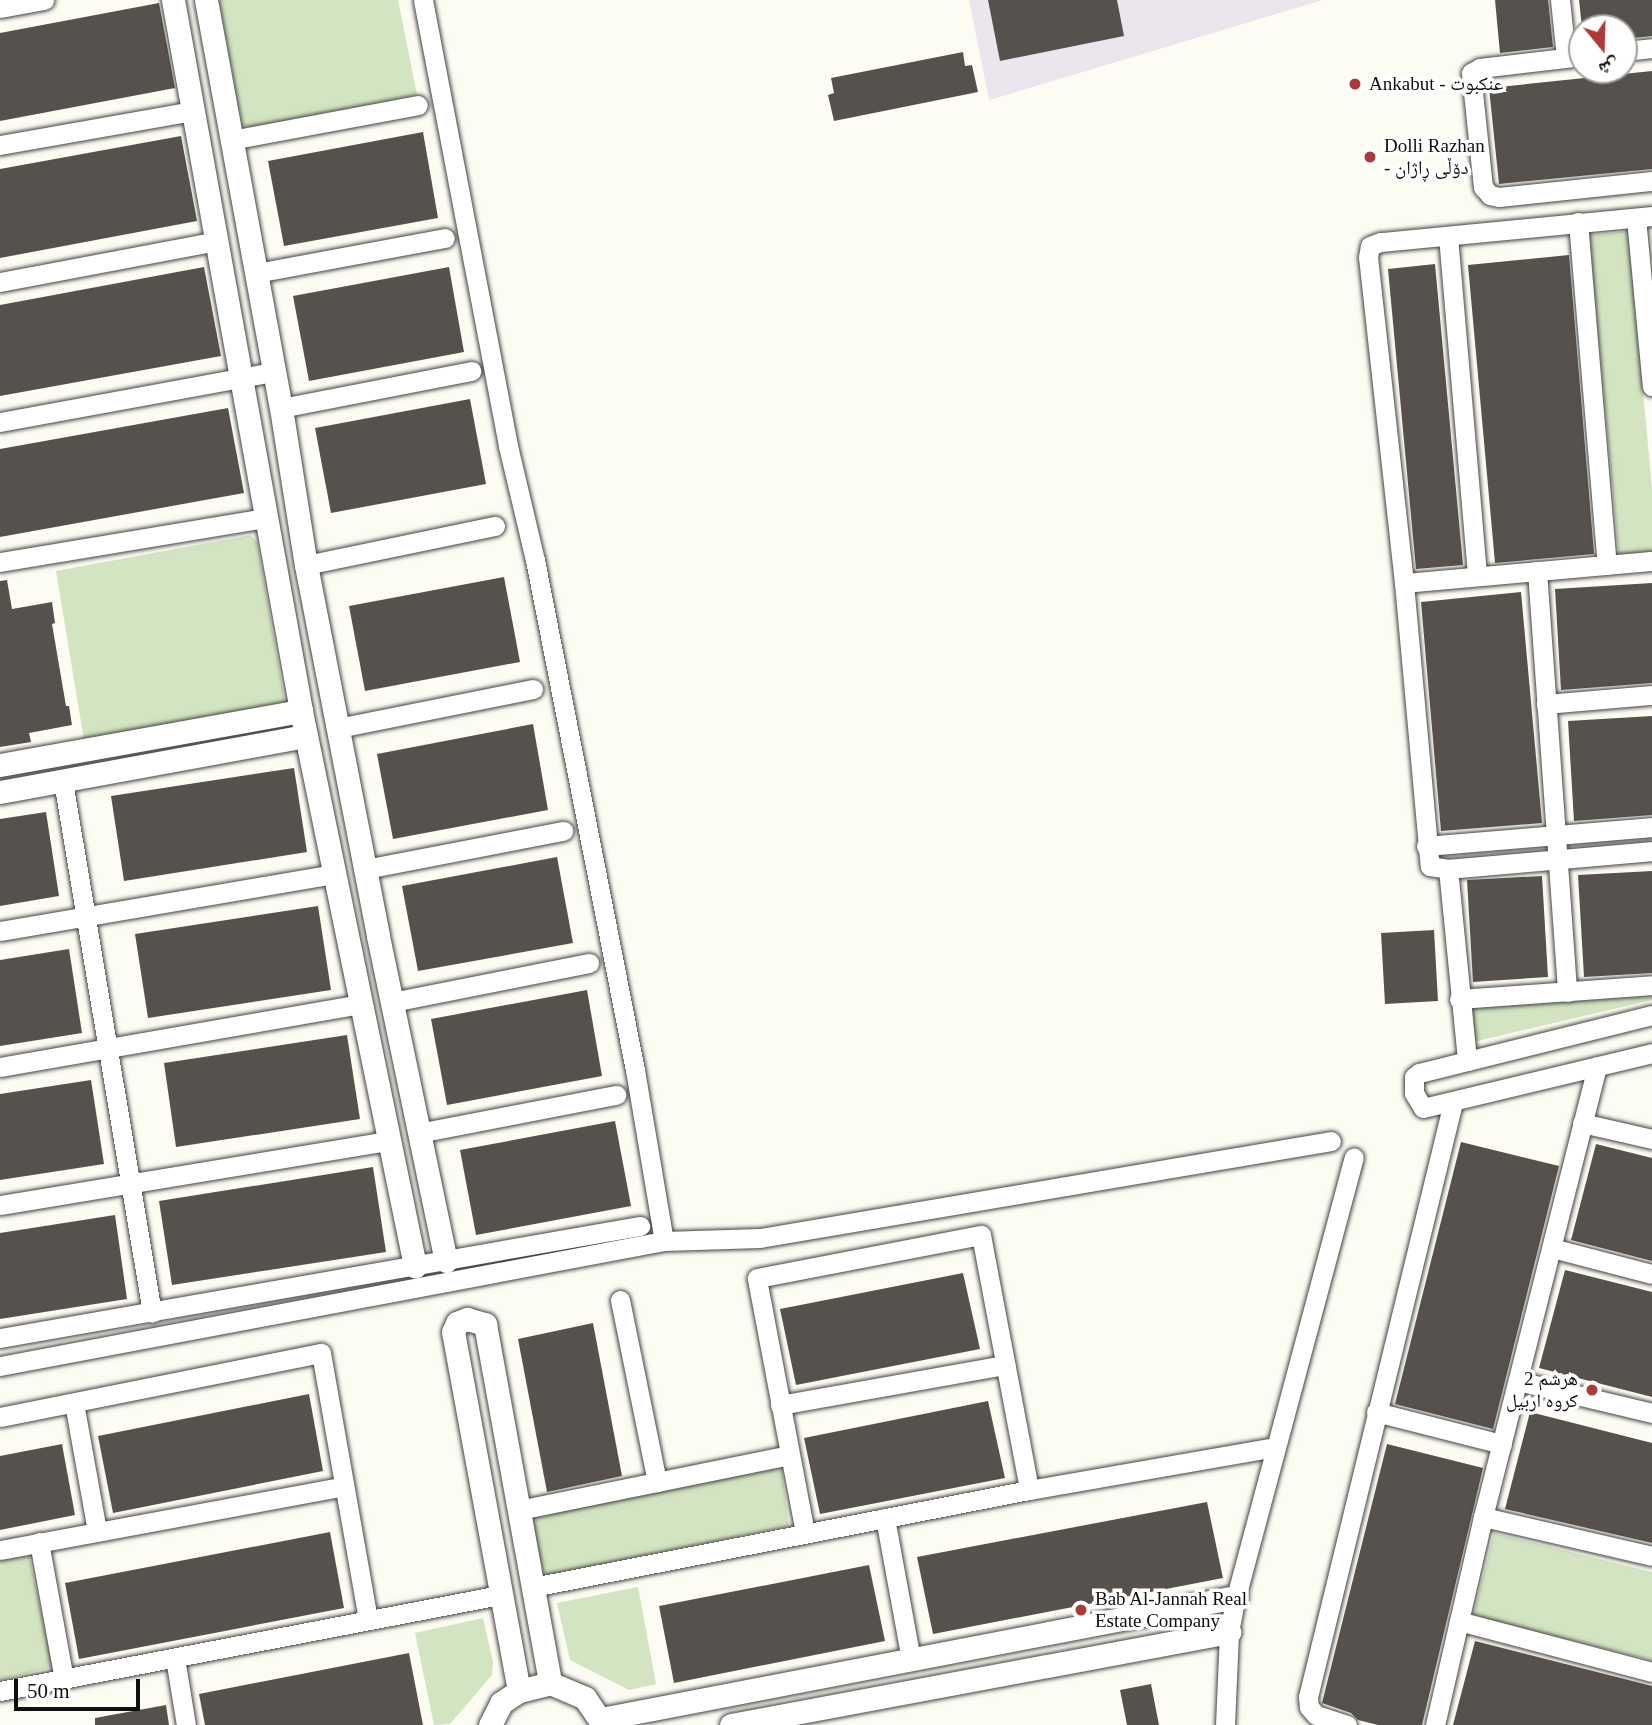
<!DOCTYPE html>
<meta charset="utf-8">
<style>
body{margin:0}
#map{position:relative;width:1652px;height:1725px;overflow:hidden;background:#fdfcf3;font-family:"Times New Roman","Noto Naskh Arabic",serif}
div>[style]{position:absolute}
.industrial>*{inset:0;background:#ece5ed}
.green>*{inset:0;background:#d2e4c1}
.building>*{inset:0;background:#57514d}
.roads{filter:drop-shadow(0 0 2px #424242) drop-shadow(0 0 2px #424242)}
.minor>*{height:19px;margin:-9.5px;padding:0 9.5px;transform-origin:9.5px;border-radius:9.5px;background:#fff}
.tertiary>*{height:23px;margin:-11.5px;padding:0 11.5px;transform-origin:11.5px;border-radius:11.5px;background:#fff}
.dots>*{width:19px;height:19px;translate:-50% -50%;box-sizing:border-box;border:4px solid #fff;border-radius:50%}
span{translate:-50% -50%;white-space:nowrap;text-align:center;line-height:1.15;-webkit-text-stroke:7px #fff;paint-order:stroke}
.poi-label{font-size:19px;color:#0f0f0f}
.left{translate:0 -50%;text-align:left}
.right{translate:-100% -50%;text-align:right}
.north{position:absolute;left:1568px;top:14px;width:70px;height:70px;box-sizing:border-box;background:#fff;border:2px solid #9f9f9f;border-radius:50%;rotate:161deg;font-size:19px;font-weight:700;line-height:28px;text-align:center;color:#0f0f0f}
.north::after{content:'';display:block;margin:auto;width:24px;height:32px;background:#ae393a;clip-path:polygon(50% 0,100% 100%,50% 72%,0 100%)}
.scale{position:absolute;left:14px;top:1679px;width:126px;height:32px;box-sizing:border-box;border:4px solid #0f0f0f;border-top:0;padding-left:9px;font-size:21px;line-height:24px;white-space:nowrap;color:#0f0f0f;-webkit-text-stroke:5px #fff;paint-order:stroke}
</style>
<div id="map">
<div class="industrial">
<div style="clip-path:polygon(969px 0,1323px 0,989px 100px)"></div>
</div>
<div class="green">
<div style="clip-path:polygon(219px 0,398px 0,417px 95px,251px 127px,242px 125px)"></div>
<div style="clip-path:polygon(1628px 231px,1652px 488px,1652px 552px,1619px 556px,1589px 235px)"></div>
<div style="clip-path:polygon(251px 535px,257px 542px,285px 702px,84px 740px,56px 571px)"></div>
<div style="clip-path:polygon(1652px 996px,1652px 1000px,1473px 1042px,1469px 1008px)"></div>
<div style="clip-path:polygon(778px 1467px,782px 1471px,789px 1526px,548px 1575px,541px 1570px,532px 1517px)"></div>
<div style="clip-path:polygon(1494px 1533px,1652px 1572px,1652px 1660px,1473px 1616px)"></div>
<div style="clip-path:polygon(29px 1556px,53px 1667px,0 1680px,0 1561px)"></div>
<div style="clip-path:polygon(638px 1587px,656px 1684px,629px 1690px,570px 1660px,557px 1603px)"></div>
<div style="clip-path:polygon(483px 1618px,493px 1662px,492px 1675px,450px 1724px,434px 1725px,415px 1633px)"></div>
</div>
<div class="building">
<div style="clip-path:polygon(988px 0,1117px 0,1124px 36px,1000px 61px)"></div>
<div style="clip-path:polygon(1495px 0,1548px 0,1553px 47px,1500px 53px)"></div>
<div style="clip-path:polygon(1579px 0,1652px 0,1652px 36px,1624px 39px,1624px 28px,1582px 28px)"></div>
<div style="clip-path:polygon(159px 3px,175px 88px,0 121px,0 33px)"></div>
<div style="clip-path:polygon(963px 52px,965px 66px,972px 65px,978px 92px,834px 121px,828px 95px,834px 93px,831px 78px)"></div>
<div style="clip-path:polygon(1652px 71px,1652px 169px,1499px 184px,1489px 88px)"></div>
<div style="clip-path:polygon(423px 132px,438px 218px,284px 246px,268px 161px)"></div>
<div style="clip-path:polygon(181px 136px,197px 221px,0 258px,0 169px)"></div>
<div style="clip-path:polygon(1569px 255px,1594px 554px,1495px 563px,1468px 265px)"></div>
<div style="clip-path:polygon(1435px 264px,1463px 565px,1416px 569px,1388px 269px)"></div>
<div style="clip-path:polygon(204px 267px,221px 356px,0 396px,0 305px)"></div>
<div style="clip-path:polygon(449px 267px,464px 352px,309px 381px,293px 296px)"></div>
<div style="clip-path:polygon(470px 399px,486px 484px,331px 513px,315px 428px)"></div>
<div style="clip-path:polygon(228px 408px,244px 493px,0 537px,0 449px)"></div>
<div style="clip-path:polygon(504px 577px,520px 662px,365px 691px,349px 606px)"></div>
<div style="clip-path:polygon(7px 580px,12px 609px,52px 602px,55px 623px,52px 624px,66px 706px,69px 706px,72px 725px,29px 733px,31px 742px,0 747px,0 581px)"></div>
<div style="clip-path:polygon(1652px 583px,1652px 683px,1561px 690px,1555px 589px)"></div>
<div style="clip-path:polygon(1521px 592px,1542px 823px,1441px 831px,1421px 602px)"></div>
<div style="clip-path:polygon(1652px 716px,1652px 815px,1574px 821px,1568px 721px)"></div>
<div style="clip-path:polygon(533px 724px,548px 810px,393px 839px,377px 754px)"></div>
<div style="clip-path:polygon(294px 768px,307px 852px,124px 881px,111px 796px)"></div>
<div style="clip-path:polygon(46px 812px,59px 896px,0 906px,0 819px)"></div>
<div style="clip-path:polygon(557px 857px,573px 943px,418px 971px,402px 886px)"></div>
<div style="clip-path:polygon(1652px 871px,1652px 973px,1584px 977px,1578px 875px)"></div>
<div style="clip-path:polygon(1542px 876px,1548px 977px,1473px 982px,1467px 880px)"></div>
<div style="clip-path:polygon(318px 906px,331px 990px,148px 1018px,135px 934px)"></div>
<div style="clip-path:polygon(1434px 930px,1438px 1001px,1385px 1004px,1381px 933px)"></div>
<div style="clip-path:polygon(69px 949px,82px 1033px,0 1046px,0 960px)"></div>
<div style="clip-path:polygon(587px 990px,602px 1076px,447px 1105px,431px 1019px)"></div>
<div style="clip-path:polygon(347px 1035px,360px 1119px,176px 1147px,164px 1063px)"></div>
<div style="clip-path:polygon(91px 1080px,104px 1164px,0 1180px,0 1094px)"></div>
<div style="clip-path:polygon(615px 1121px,631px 1206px,476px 1235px,460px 1150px)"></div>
<div style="clip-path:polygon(1461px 1142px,1559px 1166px,1493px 1429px,1395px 1404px)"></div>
<div style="clip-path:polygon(1596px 1144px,1652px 1158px,1652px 1261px,1571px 1240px)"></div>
<div style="clip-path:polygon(373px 1167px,386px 1252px,172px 1285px,159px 1201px)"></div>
<div style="clip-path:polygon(115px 1215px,127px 1299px,0 1319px,0 1233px)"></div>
<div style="clip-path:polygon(1565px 1270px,1652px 1292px,1652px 1397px,1539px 1368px)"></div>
<div style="clip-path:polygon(963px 1273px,980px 1349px,796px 1385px,780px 1309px)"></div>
<div style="clip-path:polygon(593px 1323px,622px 1476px,547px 1492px,518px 1339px)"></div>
<div style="clip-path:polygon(309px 1394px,323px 1471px,113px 1513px,98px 1436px)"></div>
<div style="clip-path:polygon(988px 1401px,1005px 1478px,820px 1514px,804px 1438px)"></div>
<div style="clip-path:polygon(1530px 1412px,1652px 1443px,1652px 1543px,1505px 1509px)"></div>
<div style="clip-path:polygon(62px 1444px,75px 1515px,0 1530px,0 1456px)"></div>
<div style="clip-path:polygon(1387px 1444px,1483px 1468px,1422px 1725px,1378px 1725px,1358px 1720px,1351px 1713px,1322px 1703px)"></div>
<div style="clip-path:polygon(1207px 1502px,1223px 1578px,933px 1634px,917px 1557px)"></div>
<div style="clip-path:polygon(330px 1532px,344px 1608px,79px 1659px,65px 1583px)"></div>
<div style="clip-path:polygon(869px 1565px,885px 1641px,674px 1683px,659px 1606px)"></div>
<div style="clip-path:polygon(1475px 1641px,1652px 1686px,1652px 1725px,1453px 1725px)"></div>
<div style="clip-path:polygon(409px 1653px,423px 1725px,205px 1725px,199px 1694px)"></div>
<div style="clip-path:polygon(1151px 1684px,1159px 1725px,1127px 1725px,1120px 1690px)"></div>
<div style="clip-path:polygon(166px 1705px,169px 1725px,95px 1725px,95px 1718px)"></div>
</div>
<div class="roads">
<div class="minor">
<div style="left:423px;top:0;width:454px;rotate:79.2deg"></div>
<div style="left:508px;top:446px;width:117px;rotate:76.7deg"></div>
<div style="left:535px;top:560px;width:520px;rotate:78.91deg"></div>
<div style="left:635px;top:1070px;width:173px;rotate:80.4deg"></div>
<div style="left:1560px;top:0;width:57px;rotate:84deg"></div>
<div style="left:0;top:8px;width:45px;rotate:-10.3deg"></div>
<div style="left:1624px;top:51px;width:28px;rotate:-6deg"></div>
<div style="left:1582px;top:56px;width:103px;rotate:173.3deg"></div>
<div style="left:1480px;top:68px;width:10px;rotate:151deg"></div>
<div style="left:1471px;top:73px;width:115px;rotate:84deg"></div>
<div style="left:1483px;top:187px;width:11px;rotate:49deg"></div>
<div style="left:1490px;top:195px;width:9px;rotate:13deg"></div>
<div style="left:1499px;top:197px;width:154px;rotate:-6deg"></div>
<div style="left:231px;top:140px;width:190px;rotate:-10.6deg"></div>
<div style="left:0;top:145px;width:195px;rotate:-10deg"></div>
<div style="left:1652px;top:216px;width:273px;rotate:174.5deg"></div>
<div style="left:1380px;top:242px;width:11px;rotate:158deg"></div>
<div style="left:1370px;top:246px;width:11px;rotate:100deg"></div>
<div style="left:1368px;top:257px;width:328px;rotate:83.7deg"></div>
<div style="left:1404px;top:583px;width:284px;rotate:84.8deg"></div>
<div style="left:1430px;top:866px;width:18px;rotate:9deg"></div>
<div style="left:1448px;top:869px;width:205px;rotate:-5deg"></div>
<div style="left:1636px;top:218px;width:169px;rotate:84.6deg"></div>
<div style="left:1578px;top:222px;width:344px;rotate:85.2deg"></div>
<div style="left:1448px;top:236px;width:340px;rotate:85.1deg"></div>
<div style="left:256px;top:273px;width:192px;rotate:-10.5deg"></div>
<div style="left:0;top:282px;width:221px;rotate:-10.7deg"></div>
<div style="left:281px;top:408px;width:194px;rotate:-11deg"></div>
<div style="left:0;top:422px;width:278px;rotate:-10.4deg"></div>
<div style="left:0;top:562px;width:271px;rotate:-9.4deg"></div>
<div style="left:306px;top:565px;width:193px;rotate:-11.7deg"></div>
<div style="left:1537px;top:571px;width:422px;rotate:85.9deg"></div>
<div style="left:1404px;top:583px;width:249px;rotate:-5.1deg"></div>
<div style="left:1546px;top:704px;width:106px;rotate:-4.9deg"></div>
<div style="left:338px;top:728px;width:199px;rotate:-11.3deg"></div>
<div style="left:63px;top:781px;width:539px;rotate:80.5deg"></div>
<div style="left:1426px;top:846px;width:227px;rotate:-4.8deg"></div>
<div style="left:365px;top:869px;width:202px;rotate:-10.9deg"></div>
<div style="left:1448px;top:869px;width:193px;rotate:84.3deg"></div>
<div style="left:0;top:931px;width:339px;rotate:-9.7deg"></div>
<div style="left:1459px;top:999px;width:194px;rotate:-4.1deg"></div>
<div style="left:392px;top:1002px;width:201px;rotate:-11.2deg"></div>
<div style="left:1652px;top:1015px;width:240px;rotate:166deg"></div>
<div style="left:1419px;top:1073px;width:6px;rotate:141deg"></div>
<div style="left:1414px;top:1077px;width:16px;rotate:90deg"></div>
<div style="left:1414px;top:1093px;width:17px;rotate:59deg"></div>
<div style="left:1423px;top:1108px;width:236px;rotate:-13.5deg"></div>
<div style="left:0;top:1067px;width:366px;rotate:-9.9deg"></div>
<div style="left:1582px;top:1123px;width:72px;rotate:12.9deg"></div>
<div style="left:418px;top:1133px;width:202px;rotate:-10.9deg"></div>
<div style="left:0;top:1205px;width:393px;rotate:-9.4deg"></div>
<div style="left:1552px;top:1248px;width:103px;rotate:14.6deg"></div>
<div style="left:620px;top:1300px;width:186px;rotate:78.5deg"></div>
<div style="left:0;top:1338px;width:650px;rotate:-9.93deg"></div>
<div style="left:0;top:1366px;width:676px;rotate:-10.66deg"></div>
<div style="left:664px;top:1241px;width:96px;rotate:-1.8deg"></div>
<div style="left:760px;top:1238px;width:579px;rotate:-9.64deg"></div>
<div style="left:1518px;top:1381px;width:138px;rotate:13.4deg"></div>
<div style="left:74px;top:1403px;width:130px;rotate:79.8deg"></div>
<div style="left:780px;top:1405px;width:229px;rotate:-10.1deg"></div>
<div style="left:1376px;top:1412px;width:130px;rotate:14.3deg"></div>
<div style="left:0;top:1417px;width:327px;rotate:-11.3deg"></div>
<div style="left:321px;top:1353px;width:271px;rotate:80deg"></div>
<div style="left:519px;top:1510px;width:276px;rotate:-11.5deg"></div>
<div style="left:1483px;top:1517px;width:173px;rotate:13deg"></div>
<div style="left:885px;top:1518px;width:144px;rotate:79.6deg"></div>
<div style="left:805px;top:1533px;width:259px;rotate:-100.7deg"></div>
<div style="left:757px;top:1278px;width:228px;rotate:-10.9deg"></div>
<div style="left:981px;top:1235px;width:259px;rotate:79.3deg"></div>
<div style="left:39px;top:1542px;width:139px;rotate:79.7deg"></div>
<div style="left:0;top:1550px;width:350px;rotate:-10.5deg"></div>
<div style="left:533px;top:1587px;width:505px;rotate:-11.07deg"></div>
<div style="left:1029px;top:1490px;width:250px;rotate:-9.9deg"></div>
<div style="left:1459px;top:1621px;width:200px;rotate:14.8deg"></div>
<div style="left:175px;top:1658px;width:68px;rotate:80.7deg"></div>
<div style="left:0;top:1691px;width:509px;rotate:-10.87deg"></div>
<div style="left:1225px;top:1725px;width:93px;rotate:-87.5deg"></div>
<div style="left:1229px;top:1632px;width:36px;rotate:-79deg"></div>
<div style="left:1236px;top:1597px;width:455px;rotate:-75deg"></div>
<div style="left:1347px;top:1725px;width:33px;rotate:-162deg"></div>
<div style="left:1316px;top:1715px;width:11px;rotate:-131deg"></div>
<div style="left:1309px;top:1707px;width:10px;rotate:-96deg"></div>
<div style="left:1308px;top:1697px;width:612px;rotate:-76.3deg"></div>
<div style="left:1435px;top:1725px;width:213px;rotate:-77deg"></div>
<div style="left:1483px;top:1517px;width:465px;rotate:-75.8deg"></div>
</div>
<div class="tertiary">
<div style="left:173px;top:0;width:722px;rotate:79.79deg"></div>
<div style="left:301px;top:711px;width:567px;rotate:78.39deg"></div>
<div style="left:206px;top:0;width:415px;rotate:79.6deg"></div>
<div style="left:281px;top:408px;width:159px;rotate:81deg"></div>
<div style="left:306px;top:565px;width:378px;rotate:79deg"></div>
<div style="left:378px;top:936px;width:332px;rotate:78.2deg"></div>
<div style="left:0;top:765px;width:306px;rotate:-10.2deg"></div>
<div style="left:0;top:792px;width:311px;rotate:-10.4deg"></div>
<div style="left:519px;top:1691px;width:365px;rotate:-100.4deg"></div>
<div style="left:453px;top:1332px;width:10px;rotate:-66deg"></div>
<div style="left:457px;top:1323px;width:11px;rotate:-22deg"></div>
<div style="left:467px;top:1319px;width:19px;rotate:16deg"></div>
<div style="left:485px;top:1324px;width:365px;rotate:79.7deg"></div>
<div style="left:601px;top:1719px;width:647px;rotate:-10.88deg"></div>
<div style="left:490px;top:1725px;width:25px;rotate:-63deg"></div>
<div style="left:501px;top:1703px;width:22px;rotate:-34deg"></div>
<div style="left:519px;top:1691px;width:32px;rotate:-14deg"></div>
<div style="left:550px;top:1683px;width:38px;rotate:23deg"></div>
<div style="left:585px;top:1698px;width:32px;rotate:56deg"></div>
<div style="left:731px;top:1725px;width:507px;rotate:-10.58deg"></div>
</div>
</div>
<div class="dots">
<div style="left:1355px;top:84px;background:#ae393a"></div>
<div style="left:1370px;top:157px;background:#ae393a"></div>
<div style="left:1592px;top:1390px;background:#ae393a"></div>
<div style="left:1081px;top:1610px;background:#ae393a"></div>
</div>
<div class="poi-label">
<span class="left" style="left:1369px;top:84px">Ankabut - عنکبوت</span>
<span class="left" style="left:1384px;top:157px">Dolli Razhan<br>- دۆڵی ڕاژان</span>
<span class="right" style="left:1578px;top:1390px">هرشم 2<br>كروه اربيل</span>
<span class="left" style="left:1095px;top:1610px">Bab Al-Jannah Real<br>Estate Company</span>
</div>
<div class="north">ش</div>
<div class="scale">50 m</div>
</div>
